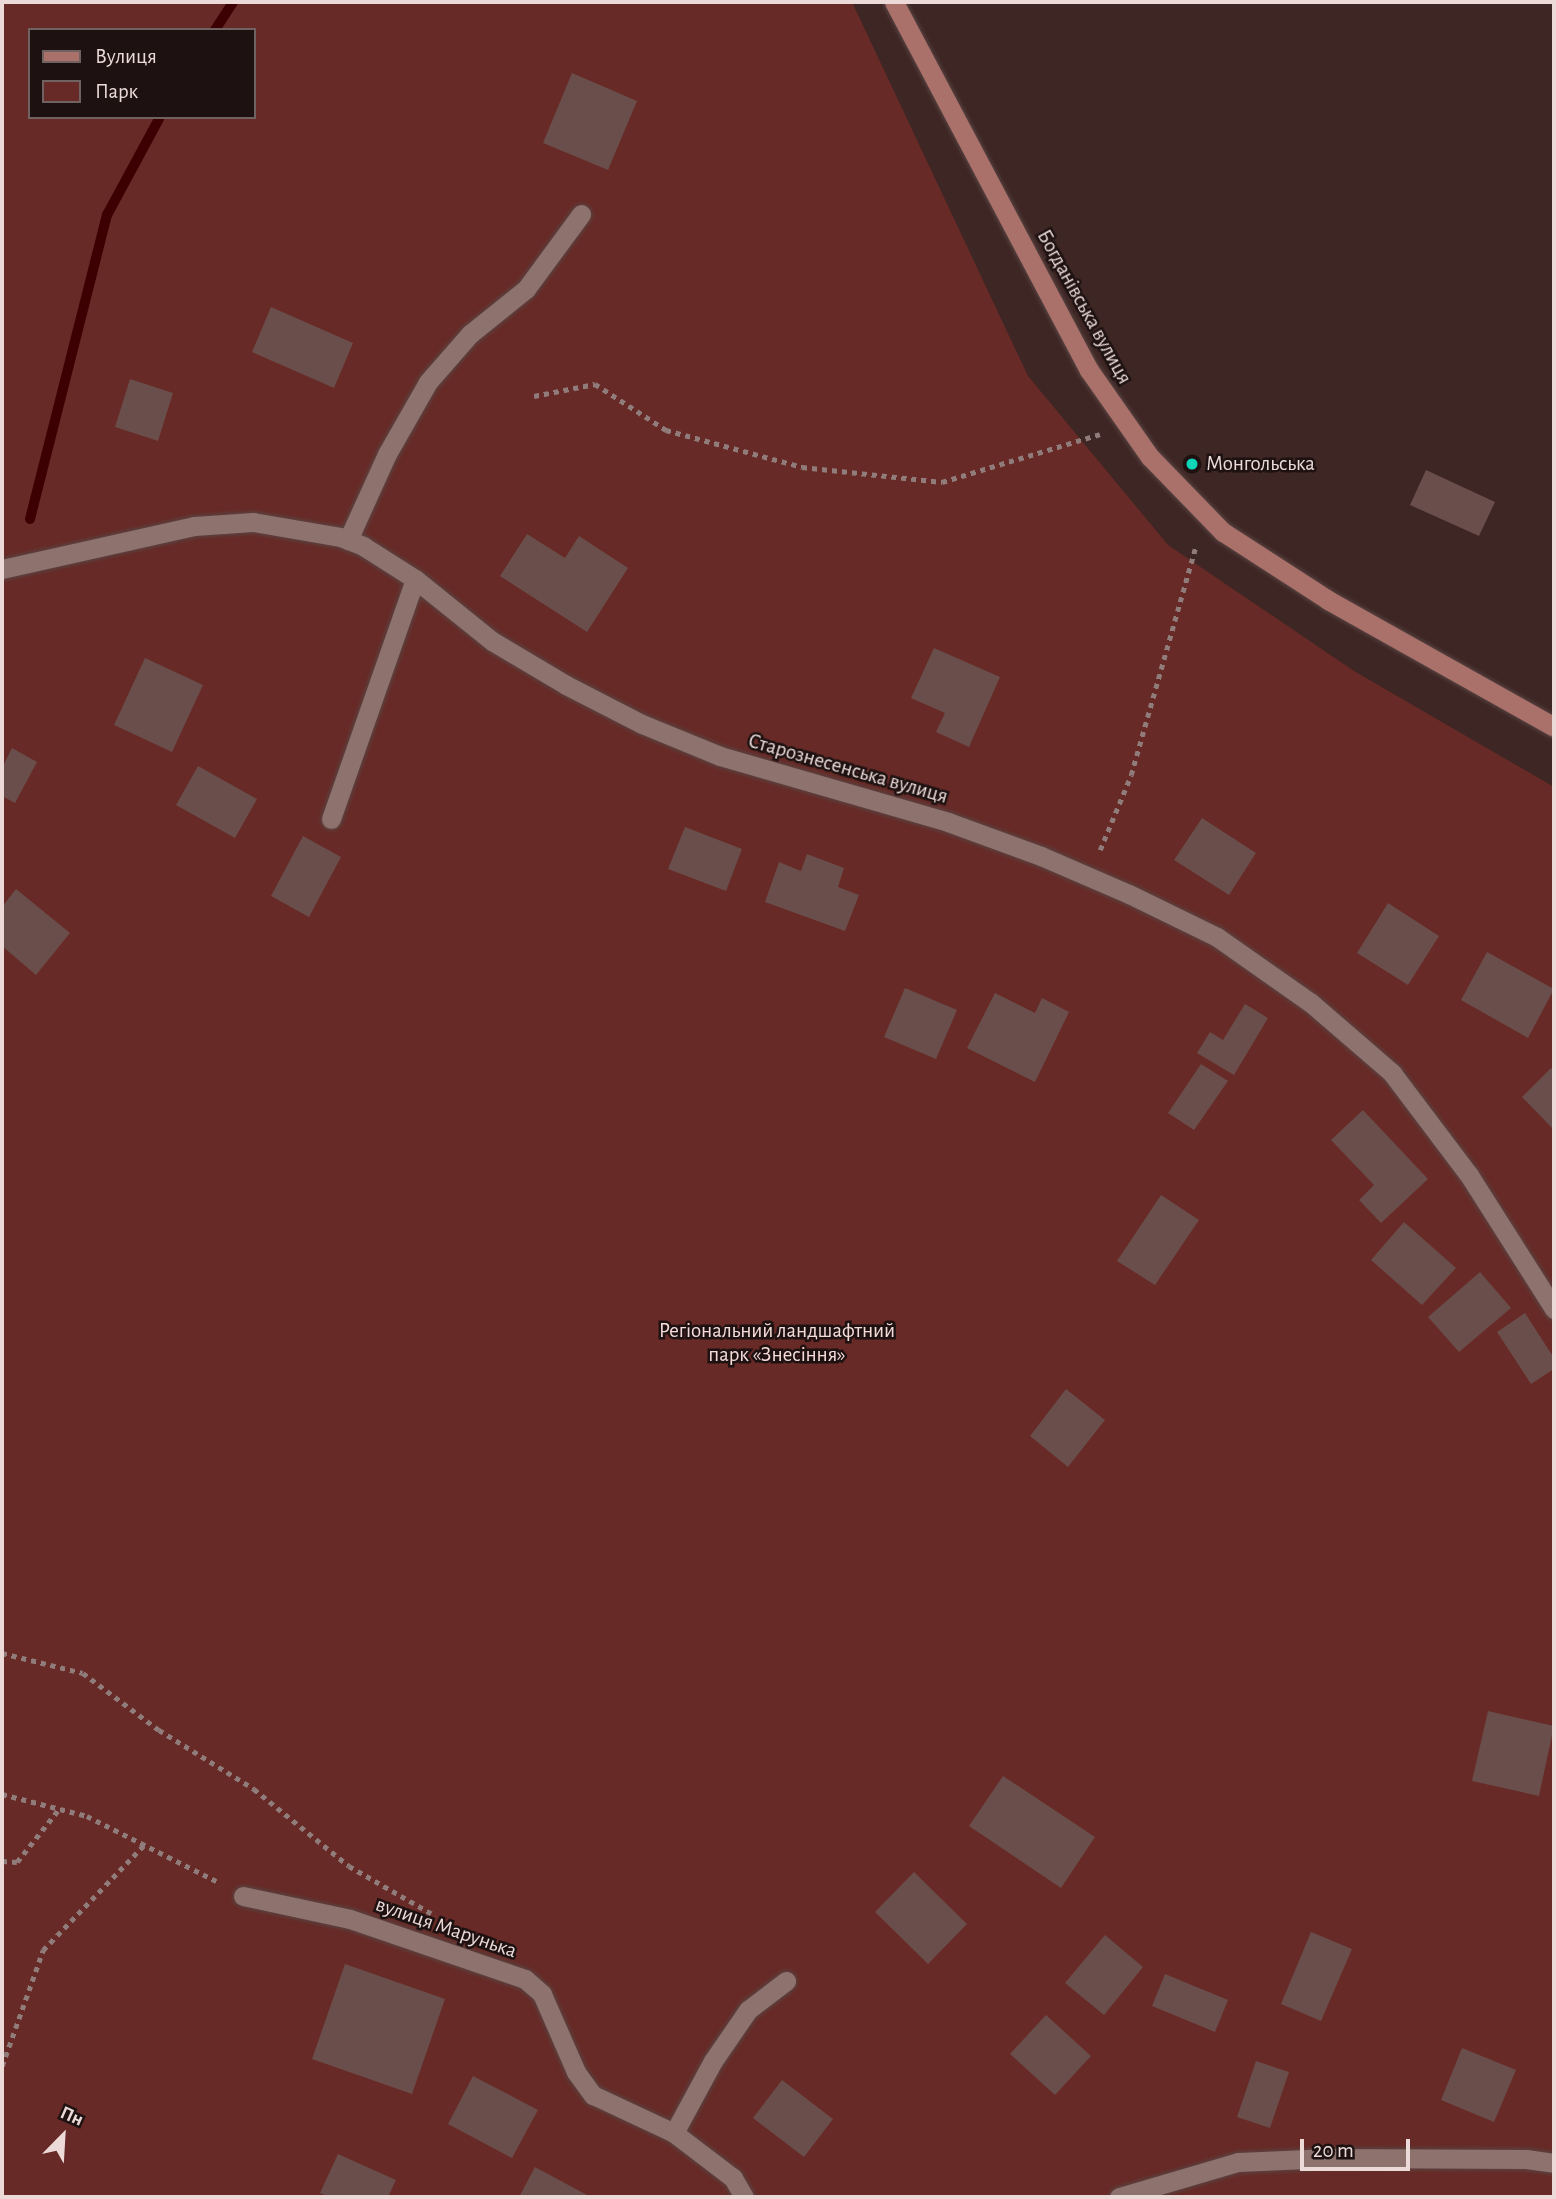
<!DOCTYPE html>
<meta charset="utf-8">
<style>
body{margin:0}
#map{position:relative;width:1556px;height:2199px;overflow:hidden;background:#3e2624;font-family:"Alegreya Sans",sans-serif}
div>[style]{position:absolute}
.green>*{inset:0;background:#682a26}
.stream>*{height:10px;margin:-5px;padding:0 5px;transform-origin:5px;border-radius:5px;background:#3d0002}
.building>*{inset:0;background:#694e4b}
.path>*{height:4.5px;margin-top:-2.25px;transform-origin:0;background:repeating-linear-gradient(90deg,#907c7a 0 5px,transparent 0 10px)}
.roads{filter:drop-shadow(0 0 2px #584442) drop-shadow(0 0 2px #584442)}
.service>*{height:19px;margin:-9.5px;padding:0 9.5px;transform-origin:9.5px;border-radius:9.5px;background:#8e726e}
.minor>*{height:19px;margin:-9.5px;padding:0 9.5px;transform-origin:9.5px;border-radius:9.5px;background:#8e726e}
.secondary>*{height:19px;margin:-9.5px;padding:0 9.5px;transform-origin:9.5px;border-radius:9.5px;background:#aa706a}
.dots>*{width:19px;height:19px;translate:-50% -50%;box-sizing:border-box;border:4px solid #1d1211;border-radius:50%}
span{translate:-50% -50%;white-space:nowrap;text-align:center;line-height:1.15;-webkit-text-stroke:5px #1d1211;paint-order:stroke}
.street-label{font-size:21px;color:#ebdad8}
.poi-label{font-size:21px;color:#ebdad8}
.left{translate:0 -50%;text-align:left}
.park-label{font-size:21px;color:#f5dbd8}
.frame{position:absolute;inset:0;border:4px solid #ebdad8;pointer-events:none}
.legend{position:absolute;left:28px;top:28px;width:228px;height:91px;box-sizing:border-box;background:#1d1211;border:2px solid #6f6261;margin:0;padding:9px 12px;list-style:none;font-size:21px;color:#ebdad8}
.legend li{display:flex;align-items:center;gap:14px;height:35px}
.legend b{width:35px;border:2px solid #6f6261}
.north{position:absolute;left:28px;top:2101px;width:70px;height:70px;-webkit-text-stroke:5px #1d1211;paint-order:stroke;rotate:24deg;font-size:19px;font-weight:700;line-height:28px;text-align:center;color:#ebdad8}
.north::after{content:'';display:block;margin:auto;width:24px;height:32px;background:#ebdad8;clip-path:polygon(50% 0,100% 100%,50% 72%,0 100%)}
.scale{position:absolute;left:1300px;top:2139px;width:110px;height:32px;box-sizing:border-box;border:4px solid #ebdad8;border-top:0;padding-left:9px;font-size:21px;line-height:24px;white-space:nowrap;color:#ebdad8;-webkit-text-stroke:5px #1d1211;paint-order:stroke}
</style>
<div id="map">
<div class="green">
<div style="clip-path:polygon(evenodd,2px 2px,852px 2px,1028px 376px,1168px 545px,1354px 671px,1554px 787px,1554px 2197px,2px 2197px,2px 2px,30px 30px,254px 30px,254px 117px,30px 117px,30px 30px)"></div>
</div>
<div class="stream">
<div style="left:215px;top:30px;width:33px;rotate:-57deg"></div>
<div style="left:30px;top:519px;width:314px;rotate:-75.8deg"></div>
<div style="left:107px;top:215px;width:111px;rotate:-61.6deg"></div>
</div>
<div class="building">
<div style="clip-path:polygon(572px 73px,637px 101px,608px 170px,543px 143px)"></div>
<div style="clip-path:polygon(271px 307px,353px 343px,334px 388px,252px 352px)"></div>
<div style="clip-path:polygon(130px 379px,173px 393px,158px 441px,115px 427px)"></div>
<div style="clip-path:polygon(1426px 470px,1495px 502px,1479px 536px,1410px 505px)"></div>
<div style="clip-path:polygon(527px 534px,565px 558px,579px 536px,628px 568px,587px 632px,500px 576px)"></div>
<div style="clip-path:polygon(934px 648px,1000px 677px,969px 747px,936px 732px,945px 713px,911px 698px)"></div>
<div style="clip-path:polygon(145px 658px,203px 685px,172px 752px,114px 725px)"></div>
<div style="clip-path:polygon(12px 748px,37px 762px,15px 803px,2px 796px,2px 768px)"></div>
<div style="clip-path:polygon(198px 766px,257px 799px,235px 838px,176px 805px)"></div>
<div style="clip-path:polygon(1202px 818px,1256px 853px,1229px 895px,1174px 860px)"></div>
<div style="clip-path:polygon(685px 827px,742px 849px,726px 891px,668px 869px)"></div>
<div style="clip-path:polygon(303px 836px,341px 857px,309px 917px,271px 896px)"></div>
<div style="clip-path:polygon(807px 854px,844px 868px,838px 887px,859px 895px,845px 931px,765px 902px,779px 862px,801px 871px)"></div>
<div style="clip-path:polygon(16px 889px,70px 933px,36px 975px,2px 946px,2px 907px)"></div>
<div style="clip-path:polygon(1388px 903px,1439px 936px,1408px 985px,1357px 953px)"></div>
<div style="clip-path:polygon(1487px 952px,1554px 989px,1528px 1038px,1461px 1000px)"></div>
<div style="clip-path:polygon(905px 988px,957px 1010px,936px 1059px,884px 1037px)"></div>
<div style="clip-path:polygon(995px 993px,1035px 1013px,1042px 998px,1069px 1012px,1035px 1082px,967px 1048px)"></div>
<div style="clip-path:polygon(1245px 1004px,1268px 1018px,1234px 1075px,1197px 1053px,1210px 1032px,1223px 1040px)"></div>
<div style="clip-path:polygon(1201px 1064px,1228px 1081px,1194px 1130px,1168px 1113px)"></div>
<div style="clip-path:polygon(1551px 1068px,1554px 1071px,1554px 1130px,1522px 1097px)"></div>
<div style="clip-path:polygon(1363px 1110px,1428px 1179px,1381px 1223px,1359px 1200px,1374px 1185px,1331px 1140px)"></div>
<div style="clip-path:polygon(1161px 1195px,1199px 1220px,1155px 1285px,1117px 1261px)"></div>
<div style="clip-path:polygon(1404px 1222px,1456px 1268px,1422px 1305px,1371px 1260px)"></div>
<div style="clip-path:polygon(1480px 1272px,1511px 1308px,1459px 1352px,1428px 1317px)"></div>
<div style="clip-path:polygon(1525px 1313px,1554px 1358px,1554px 1369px,1531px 1384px,1497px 1332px)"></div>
<div style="clip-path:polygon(1066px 1389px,1105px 1420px,1068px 1467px,1030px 1436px)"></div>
<div style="clip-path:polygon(1488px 1711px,1554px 1726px,1539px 1796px,1472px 1781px)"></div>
<div style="clip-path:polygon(1003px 1776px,1095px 1837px,1061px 1888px,969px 1826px)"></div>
<div style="clip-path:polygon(914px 1872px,967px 1924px,928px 1964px,875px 1912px)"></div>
<div style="clip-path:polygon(1311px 1932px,1352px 1949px,1321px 2021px,1281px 2004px)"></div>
<div style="clip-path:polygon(1105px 1935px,1143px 1967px,1104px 2015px,1065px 1983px)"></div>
<div style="clip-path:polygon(345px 1964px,445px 1999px,412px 2094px,312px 2059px)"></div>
<div style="clip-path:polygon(1165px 1974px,1228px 2000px,1215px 2032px,1152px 2006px)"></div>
<div style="clip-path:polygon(1046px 2015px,1091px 2056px,1055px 2095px,1010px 2054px)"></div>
<div style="clip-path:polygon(1462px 2048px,1516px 2070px,1494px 2122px,1441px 2100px)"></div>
<div style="clip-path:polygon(1256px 2061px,1289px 2072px,1270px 2128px,1237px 2117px)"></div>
<div style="clip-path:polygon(473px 2076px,538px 2110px,512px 2158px,448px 2124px)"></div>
<div style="clip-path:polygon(782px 2080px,833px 2119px,804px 2157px,753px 2118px)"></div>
<div style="clip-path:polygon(338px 2154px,396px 2180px,388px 2197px,329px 2197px,320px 2193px)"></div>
<div style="clip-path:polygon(535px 2167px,587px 2195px,586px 2197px,519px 2197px)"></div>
</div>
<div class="path">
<div style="left:534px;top:396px;width:62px;rotate:-11.1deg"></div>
<div style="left:595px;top:384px;width:85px;rotate:32.9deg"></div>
<div style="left:666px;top:430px;width:141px;rotate:15.2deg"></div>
<div style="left:802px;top:467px;width:141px;rotate:6.1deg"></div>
<div style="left:942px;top:482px;width:165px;rotate:-16.9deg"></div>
<div style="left:1100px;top:850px;width:81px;rotate:-67.5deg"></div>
<div style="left:1131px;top:775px;width:239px;rotate:-74.2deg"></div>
<div style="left:2px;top:1653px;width:83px;rotate:13.9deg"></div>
<div style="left:83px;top:1673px;width:95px;rotate:36.9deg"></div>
<div style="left:159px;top:1730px;width:112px;rotate:31.8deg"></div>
<div style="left:254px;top:1789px;width:122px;rotate:39deg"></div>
<div style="left:349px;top:1866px;width:100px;rotate:29.9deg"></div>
<div style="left:2px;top:1794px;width:88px;rotate:14.5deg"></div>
<div style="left:87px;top:1816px;width:147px;rotate:26.7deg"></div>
<div style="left:2px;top:1861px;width:15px;rotate:4deg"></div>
<div style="left:17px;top:1862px;width:68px;rotate:-51.6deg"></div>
<div style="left:2px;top:2066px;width:123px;rotate:-70.5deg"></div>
<div style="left:43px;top:1950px;width:147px;rotate:-46.1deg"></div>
</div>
<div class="roads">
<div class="service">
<div style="left:348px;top:540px;width:94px;rotate:-65.6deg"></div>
<div style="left:387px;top:454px;width:83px;rotate:-60.3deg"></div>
<div style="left:428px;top:382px;width:64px;rotate:-48.8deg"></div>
<div style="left:470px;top:334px;width:72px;rotate:-38.8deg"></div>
<div style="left:526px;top:289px;width:93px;rotate:-53.7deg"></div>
<div style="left:331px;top:819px;width:254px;rotate:-70.7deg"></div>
<div style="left:674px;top:2133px;width:82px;rotate:-61.6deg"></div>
<div style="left:713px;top:2061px;width:62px;rotate:-55.5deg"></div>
<div style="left:748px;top:2010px;width:48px;rotate:-37.3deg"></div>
</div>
<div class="minor">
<div style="left:2px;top:569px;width:197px;rotate:-12.6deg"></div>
<div style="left:194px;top:526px;width:59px;rotate:-3.9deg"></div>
<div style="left:253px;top:522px;width:88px;rotate:9.8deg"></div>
<div style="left:340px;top:537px;width:25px;rotate:21deg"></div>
<div style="left:363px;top:546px;width:62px;rotate:32.4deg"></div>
<div style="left:415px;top:579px;width:99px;rotate:38.8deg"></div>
<div style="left:492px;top:641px;width:86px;rotate:30.7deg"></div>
<div style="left:566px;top:685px;width:85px;rotate:27.2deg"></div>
<div style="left:642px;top:724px;width:84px;rotate:22.3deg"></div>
<div style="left:720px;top:756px;width:237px;rotate:16.1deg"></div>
<div style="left:948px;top:822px;width:99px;rotate:20.1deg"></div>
<div style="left:1041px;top:856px;width:96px;rotate:23.4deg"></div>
<div style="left:1129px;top:894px;width:98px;rotate:26deg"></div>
<div style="left:1217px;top:937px;width:115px;rotate:35.1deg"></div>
<div style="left:1311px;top:1003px;width:107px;rotate:40.8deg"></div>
<div style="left:1392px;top:1073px;width:128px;rotate:53deg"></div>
<div style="left:1469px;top:1175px;width:159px;rotate:57.6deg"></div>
<div style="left:243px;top:1896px;width:109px;rotate:12.1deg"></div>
<div style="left:350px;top:1919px;width:185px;rotate:18.9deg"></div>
<div style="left:525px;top:1979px;width:23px;rotate:41deg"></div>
<div style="left:542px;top:1994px;width:85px;rotate:66.4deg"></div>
<div style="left:576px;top:2072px;width:29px;rotate:54deg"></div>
<div style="left:593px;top:2095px;width:89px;rotate:25.1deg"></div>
<div style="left:674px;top:2133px;width:74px;rotate:37.3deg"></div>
<div style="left:733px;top:2178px;width:22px;rotate:60deg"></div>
<div style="left:1119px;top:2197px;width:124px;rotate:-16.4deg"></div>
<div style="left:1238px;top:2162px;width:92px;rotate:-2.5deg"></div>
<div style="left:1330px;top:2158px;width:196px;rotate:0.3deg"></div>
<div style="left:1526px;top:2159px;width:28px;rotate:8deg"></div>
</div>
<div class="secondary">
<div style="left:894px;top:2px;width:416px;rotate:62.1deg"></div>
<div style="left:1089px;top:370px;width:106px;rotate:55deg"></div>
<div style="left:1150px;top:457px;width:105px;rotate:45.8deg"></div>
<div style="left:1223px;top:532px;width:125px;rotate:32.9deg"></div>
<div style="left:1328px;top:600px;width:259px;rotate:29.3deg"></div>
</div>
</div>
<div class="dots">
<div style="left:1192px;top:464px;background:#0ed5b5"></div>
</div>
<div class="street-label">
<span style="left:1084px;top:307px;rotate:61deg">Богданівська вулиця</span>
<span style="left:848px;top:769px;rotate:16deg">Старознесенська вулиця</span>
<span style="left:446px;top:1928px;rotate:19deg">вулиця Марунька</span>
</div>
<div class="poi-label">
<span class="left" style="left:1206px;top:464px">Монгольська</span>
</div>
<div class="park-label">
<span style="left:777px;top:1343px">Регіональний ландшафтний<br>парк «Знесіння»</span>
</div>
<div class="frame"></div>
<ul class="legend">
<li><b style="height:9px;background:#aa706a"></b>Вулиця</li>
<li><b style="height:19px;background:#682a26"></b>Парк</li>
</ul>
<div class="north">Пн</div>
<div class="scale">20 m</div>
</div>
